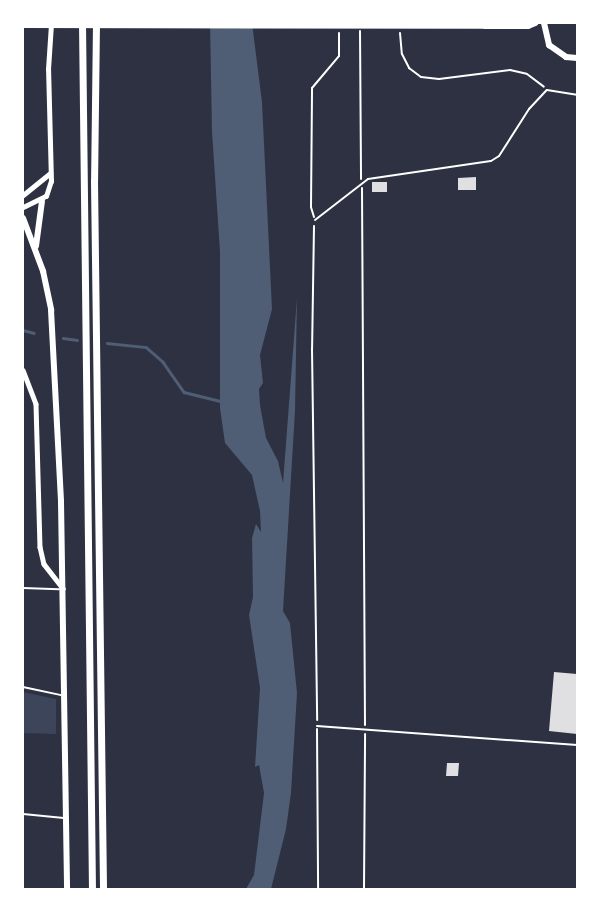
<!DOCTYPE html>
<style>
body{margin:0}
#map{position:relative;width:600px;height:912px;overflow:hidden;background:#2d3142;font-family:"PT Serif",serif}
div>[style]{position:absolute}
.green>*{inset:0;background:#3c4559}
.water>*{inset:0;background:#4f5d75}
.stream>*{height:2.5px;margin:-1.25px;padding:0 1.25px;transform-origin:1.25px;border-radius:1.25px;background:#4f5d75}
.building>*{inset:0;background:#e0e0e3}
.path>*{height:2px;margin:-1px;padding:0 1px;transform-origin:1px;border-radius:1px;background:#fff}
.service>*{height:2px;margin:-1px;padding:0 1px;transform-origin:1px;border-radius:1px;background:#fff}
.minor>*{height:4.5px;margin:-2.25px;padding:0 2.25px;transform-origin:2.25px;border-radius:2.25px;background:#fff}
.tertiary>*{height:5px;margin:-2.5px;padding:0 2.5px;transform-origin:2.5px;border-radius:2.5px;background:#fff}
.primary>*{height:6px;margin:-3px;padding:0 3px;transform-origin:3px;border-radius:3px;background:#fff}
.motorway>*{height:7px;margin:-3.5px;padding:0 3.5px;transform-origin:3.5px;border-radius:3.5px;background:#fff}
span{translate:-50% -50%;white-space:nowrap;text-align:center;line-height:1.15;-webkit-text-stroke:7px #fff;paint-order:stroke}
.frame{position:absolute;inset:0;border:24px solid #fff;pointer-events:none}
</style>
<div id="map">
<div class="green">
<div style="clip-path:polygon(23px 692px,56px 699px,56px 734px,23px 733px)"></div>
</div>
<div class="water">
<div style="clip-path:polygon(210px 23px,252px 23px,262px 102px,272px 309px,260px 355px,263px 383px,259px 389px,260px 405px,266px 438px,278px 461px,283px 483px,297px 298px,295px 411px,283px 611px,290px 623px,297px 693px,291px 793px,286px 829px,271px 889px,246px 889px,254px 875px,264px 793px,259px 765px,255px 767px,260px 688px,249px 615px,253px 597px,252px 538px,256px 524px,261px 532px,260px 511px,252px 475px,225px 443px,220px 408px,220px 252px,212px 132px)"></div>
</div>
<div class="stream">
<div style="left:23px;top:330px;width:11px;rotate:15deg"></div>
<div style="left:63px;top:338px;width:14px;rotate:8deg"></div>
<div style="left:107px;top:343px;width:39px;rotate:6deg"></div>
<div style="left:146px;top:347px;width:23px;rotate:41deg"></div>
<div style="left:163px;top:362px;width:37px;rotate:55deg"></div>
<div style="left:184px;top:392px;width:41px;rotate:14deg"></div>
</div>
<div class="building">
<div style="clip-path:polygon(476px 177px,476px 190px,458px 190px,458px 178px)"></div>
<div style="clip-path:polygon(372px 182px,387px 182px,387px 192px,372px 192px)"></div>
<div style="clip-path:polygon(554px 672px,577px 674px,577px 734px,549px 731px)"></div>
<div style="clip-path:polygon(447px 763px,459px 763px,458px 776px,446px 776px)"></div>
</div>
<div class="path">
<div style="left:360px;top:31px;width:148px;rotate:89.6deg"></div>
<div style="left:400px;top:33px;width:21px;rotate:85deg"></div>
<div style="left:402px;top:54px;width:16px;rotate:63deg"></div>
<div style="left:409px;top:68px;width:15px;rotate:37deg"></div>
<div style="left:421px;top:77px;width:18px;rotate:6deg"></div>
<div style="left:439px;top:79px;width:72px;rotate:-7.2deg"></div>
<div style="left:510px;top:70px;width:17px;rotate:13deg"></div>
<div style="left:527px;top:74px;width:21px;rotate:37deg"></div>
<div style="left:362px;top:188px;width:537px;rotate:89.68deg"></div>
<div style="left:314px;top:217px;width:10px;rotate:-107deg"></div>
<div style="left:311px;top:207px;width:119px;rotate:-89.5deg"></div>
<div style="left:312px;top:88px;width:42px;rotate:-49.8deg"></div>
<div style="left:339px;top:56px;width:23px;rotate:-90deg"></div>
<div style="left:314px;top:226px;width:123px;rotate:90.9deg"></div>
<div style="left:312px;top:349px;width:371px;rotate:89.2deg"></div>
<div style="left:317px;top:729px;width:160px;rotate:89.6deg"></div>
<div style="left:364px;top:889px;width:155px;rotate:-89.6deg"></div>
</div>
<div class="service">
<div style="left:315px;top:220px;width:67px;rotate:-37.7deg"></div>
<div style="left:368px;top:179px;width:124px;rotate:-8.3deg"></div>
<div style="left:491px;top:161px;width:9px;rotate:-32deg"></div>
<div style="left:499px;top:156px;width:56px;rotate:-57.4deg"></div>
<div style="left:529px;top:109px;width:26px;rotate:-47deg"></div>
<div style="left:547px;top:90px;width:30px;rotate:9deg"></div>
<div style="left:23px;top:588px;width:36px;rotate:2deg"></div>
<div style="left:23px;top:687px;width:39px;rotate:12deg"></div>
<div style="left:317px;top:726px;width:261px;rotate:4.2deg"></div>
<div style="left:23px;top:814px;width:41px;rotate:5.6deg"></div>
</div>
<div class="minor">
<div style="left:23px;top:370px;width:36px;rotate:69deg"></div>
<div style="left:36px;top:404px;width:143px;rotate:88.4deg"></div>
<div style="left:40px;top:547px;width:17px;rotate:77deg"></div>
<div style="left:44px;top:564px;width:31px;rotate:52deg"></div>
</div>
<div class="tertiary">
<div style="left:23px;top:195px;width:35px;rotate:-39deg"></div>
<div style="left:23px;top:207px;width:25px;rotate:-26deg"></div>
<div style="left:46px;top:196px;width:16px;rotate:-72deg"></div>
<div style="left:51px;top:181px;width:112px;rotate:-91.5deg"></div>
<div style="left:48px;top:69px;width:45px;rotate:-86.2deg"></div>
</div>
<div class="primary">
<div style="left:544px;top:23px;width:23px;rotate:77deg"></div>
<div style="left:549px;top:45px;width:21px;rotate:35deg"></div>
<div style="left:566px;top:57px;width:11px;rotate:5deg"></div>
<div style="left:23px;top:25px;width:462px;rotate:0.1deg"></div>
<div style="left:485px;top:26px;width:43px"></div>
<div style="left:528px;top:26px;width:8px;rotate:-23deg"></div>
<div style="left:23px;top:218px;width:57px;rotate:69.3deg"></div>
<div style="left:43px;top:271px;width:40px;rotate:78deg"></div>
<div style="left:51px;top:310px;width:192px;rotate:87deg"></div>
<div style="left:61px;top:502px;width:387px;rotate:89.1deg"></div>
<div style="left:36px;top:246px;width:45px;rotate:-82.4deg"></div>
</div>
<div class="motorway">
<div style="left:82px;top:23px;width:866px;rotate:89.34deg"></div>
<div style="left:96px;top:23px;width:158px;rotate:90.7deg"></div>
<div style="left:94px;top:181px;width:708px;rotate:89.27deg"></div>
</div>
<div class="frame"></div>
</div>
